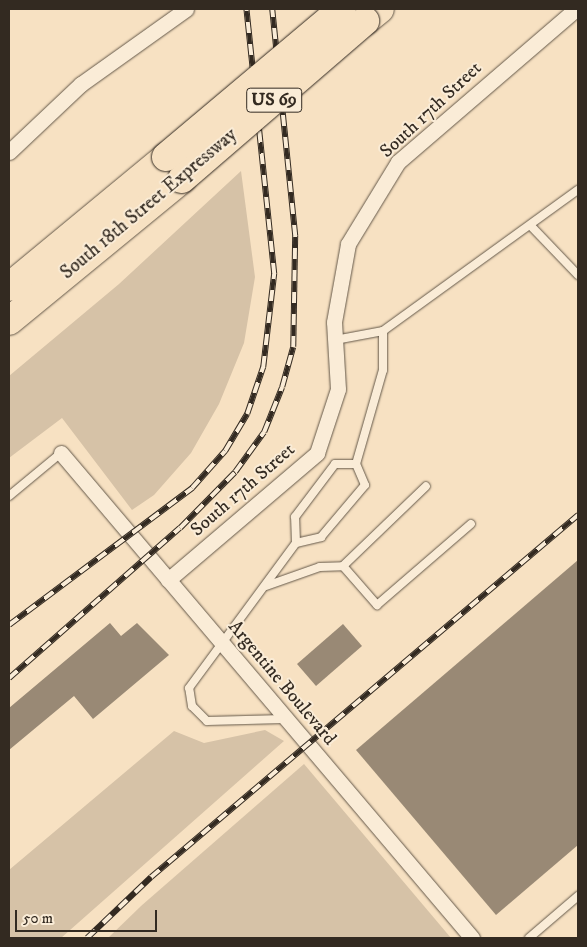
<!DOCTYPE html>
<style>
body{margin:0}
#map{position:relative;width:587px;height:947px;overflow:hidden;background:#f7e1c2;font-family:"IM FELL DW Pica",serif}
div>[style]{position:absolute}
.green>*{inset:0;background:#d6c2a7}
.building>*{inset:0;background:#998975}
.roads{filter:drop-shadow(0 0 1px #645849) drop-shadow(0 0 1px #645849)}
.service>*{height:8px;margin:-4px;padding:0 4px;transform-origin:4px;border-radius:4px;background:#faecd7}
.minor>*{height:15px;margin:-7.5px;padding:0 7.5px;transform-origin:7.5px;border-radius:7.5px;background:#faecd7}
.motorway>*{height:28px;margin:-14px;padding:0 14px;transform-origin:14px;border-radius:14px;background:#f7e1c2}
.rail>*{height:5.5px;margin-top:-2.75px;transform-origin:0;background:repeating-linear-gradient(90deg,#faecd7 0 11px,#332a21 0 22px);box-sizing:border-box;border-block:1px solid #332a21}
.bridges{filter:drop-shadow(0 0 1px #332a21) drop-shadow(0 0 1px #332a21)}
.motorway-bridge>*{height:28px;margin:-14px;padding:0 14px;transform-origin:14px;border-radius:14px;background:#f7e1c2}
span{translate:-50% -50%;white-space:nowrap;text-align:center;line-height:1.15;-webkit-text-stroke:4px #faecd7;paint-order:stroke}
.shield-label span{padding:1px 4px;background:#faecd7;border:1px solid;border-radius:4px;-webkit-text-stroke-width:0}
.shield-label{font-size:18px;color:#332a21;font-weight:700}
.street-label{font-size:19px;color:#332a21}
.frame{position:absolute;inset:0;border:10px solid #332a21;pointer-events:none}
.scale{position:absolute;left:15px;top:910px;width:142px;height:22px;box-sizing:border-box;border:2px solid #332a21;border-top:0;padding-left:6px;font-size:15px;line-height:18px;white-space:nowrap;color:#332a21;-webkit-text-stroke:4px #faecd7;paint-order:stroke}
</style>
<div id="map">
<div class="green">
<div style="clip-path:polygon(241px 171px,255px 277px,244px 343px,219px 404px,191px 453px,154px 495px,132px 510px,62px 418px,9px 458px,9px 376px,119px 284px)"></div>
<div style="clip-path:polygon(265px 730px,284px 741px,61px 938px,9px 938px,9px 870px,174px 731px,204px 743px)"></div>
<div style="clip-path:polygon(304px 764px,451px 938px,108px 938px,141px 906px)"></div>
</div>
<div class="building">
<div style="clip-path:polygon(578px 560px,578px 845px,496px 915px,356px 750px)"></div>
<div style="clip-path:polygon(110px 623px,121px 636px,137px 623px,169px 655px,93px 719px,74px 696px,9px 750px,9px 708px)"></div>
<div style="clip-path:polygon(343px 624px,362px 646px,316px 686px,297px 664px)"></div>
</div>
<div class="roads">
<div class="service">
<div style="left:531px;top:226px;width:68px;rotate:46.2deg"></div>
<div style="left:335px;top:340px;width:49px;rotate:-10.6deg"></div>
<div style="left:9px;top:496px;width:67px;rotate:-39.6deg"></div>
<div style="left:296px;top:543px;width:26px;rotate:-92deg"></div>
<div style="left:295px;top:517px;width:66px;rotate:-53deg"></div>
<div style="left:335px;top:464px;width:21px"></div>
<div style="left:343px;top:566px;width:52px;rotate:48.9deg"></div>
<div style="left:377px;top:605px;width:124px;rotate:-40.8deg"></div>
<div style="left:266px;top:586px;width:57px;rotate:-19.4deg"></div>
<div style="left:320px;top:567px;width:23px;rotate:-2deg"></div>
<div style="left:343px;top:566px;width:115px;rotate:-43.9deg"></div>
<div style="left:284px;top:719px;width:77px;rotate:178.5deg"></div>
<div style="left:207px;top:721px;width:21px;rotate:-135deg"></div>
<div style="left:192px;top:706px;width:18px;rotate:-99deg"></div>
<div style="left:189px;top:688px;width:180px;rotate:-53.6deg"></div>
<div style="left:296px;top:543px;width:26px;rotate:-13deg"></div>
<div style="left:321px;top:537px;width:68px;rotate:-49.8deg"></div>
<div style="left:365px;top:485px;width:23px;rotate:-113deg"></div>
<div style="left:356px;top:464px;width:98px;rotate:-74deg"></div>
<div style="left:383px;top:370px;width:39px;rotate:-90deg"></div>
<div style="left:383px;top:331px;width:241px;rotate:-35.9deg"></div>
<div style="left:529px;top:938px;width:65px;rotate:-40.6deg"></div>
</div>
<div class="minor">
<div style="left:9px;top:152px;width:99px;rotate:-43.4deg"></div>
<div style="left:81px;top:84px;width:129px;rotate:-35.5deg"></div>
<div style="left:61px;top:453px;width:636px;rotate:49.72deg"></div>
<div style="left:168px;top:580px;width:196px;rotate:-40.4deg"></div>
<div style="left:317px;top:453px;width:67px;rotate:-71.8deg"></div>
<div style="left:338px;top:389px;width:67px;rotate:-93.4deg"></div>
<div style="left:334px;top:322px;width:79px;rotate:-79.8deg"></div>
<div style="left:348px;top:244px;width:96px;rotate:-58.6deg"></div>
<div style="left:398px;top:162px;width:235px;rotate:-40.7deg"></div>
</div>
<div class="motorway">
<div style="left:365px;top:21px;width:19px;rotate:-39deg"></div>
<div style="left:9px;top:287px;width:204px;rotate:-39.6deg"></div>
<div style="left:9px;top:321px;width:224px;rotate:-39.4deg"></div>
</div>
</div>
<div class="rail">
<div style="left:9px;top:625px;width:229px;rotate:-36.8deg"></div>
<div style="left:192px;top:488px;width:50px;rotate:-48.3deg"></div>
<div style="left:225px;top:451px;width:43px;rotate:-59.3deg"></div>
<div style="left:247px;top:414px;width:50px;rotate:-71.2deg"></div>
<div style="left:263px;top:367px;width:94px;rotate:-83.3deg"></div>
<div style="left:274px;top:274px;width:266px;rotate:-96deg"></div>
<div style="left:9px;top:678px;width:227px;rotate:-41.3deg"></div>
<div style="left:180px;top:528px;width:78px;rotate:-45.5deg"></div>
<div style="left:235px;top:472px;width:49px;rotate:-54.1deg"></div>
<div style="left:264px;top:432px;width:48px;rotate:-68.2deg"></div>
<div style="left:282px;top:387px;width:41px;rotate:-74.6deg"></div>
<div style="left:293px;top:347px;width:111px;rotate:-89deg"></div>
<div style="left:295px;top:236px;width:228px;rotate:-95.8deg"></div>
<div style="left:87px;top:938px;width:88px;rotate:-43.6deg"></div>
<div style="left:151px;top:877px;width:560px;rotate:-40.29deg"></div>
</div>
<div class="bridges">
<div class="motorway-bridge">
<div style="left:166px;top:157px;width:230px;rotate:-40.1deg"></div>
<div style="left:182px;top:179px;width:242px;rotate:-40.8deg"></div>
</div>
</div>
<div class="shield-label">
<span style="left:274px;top:100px">US 69</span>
</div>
<div class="street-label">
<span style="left:431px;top:110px;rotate:-43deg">South 17th Street</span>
<span style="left:149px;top:204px;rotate:-40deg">South 18th Street Expressway</span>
<span style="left:243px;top:490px;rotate:-41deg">South 17th Street</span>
<span style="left:282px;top:683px;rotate:50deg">Argentine Boulevard</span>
</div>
<div class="frame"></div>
<div class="scale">50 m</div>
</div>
